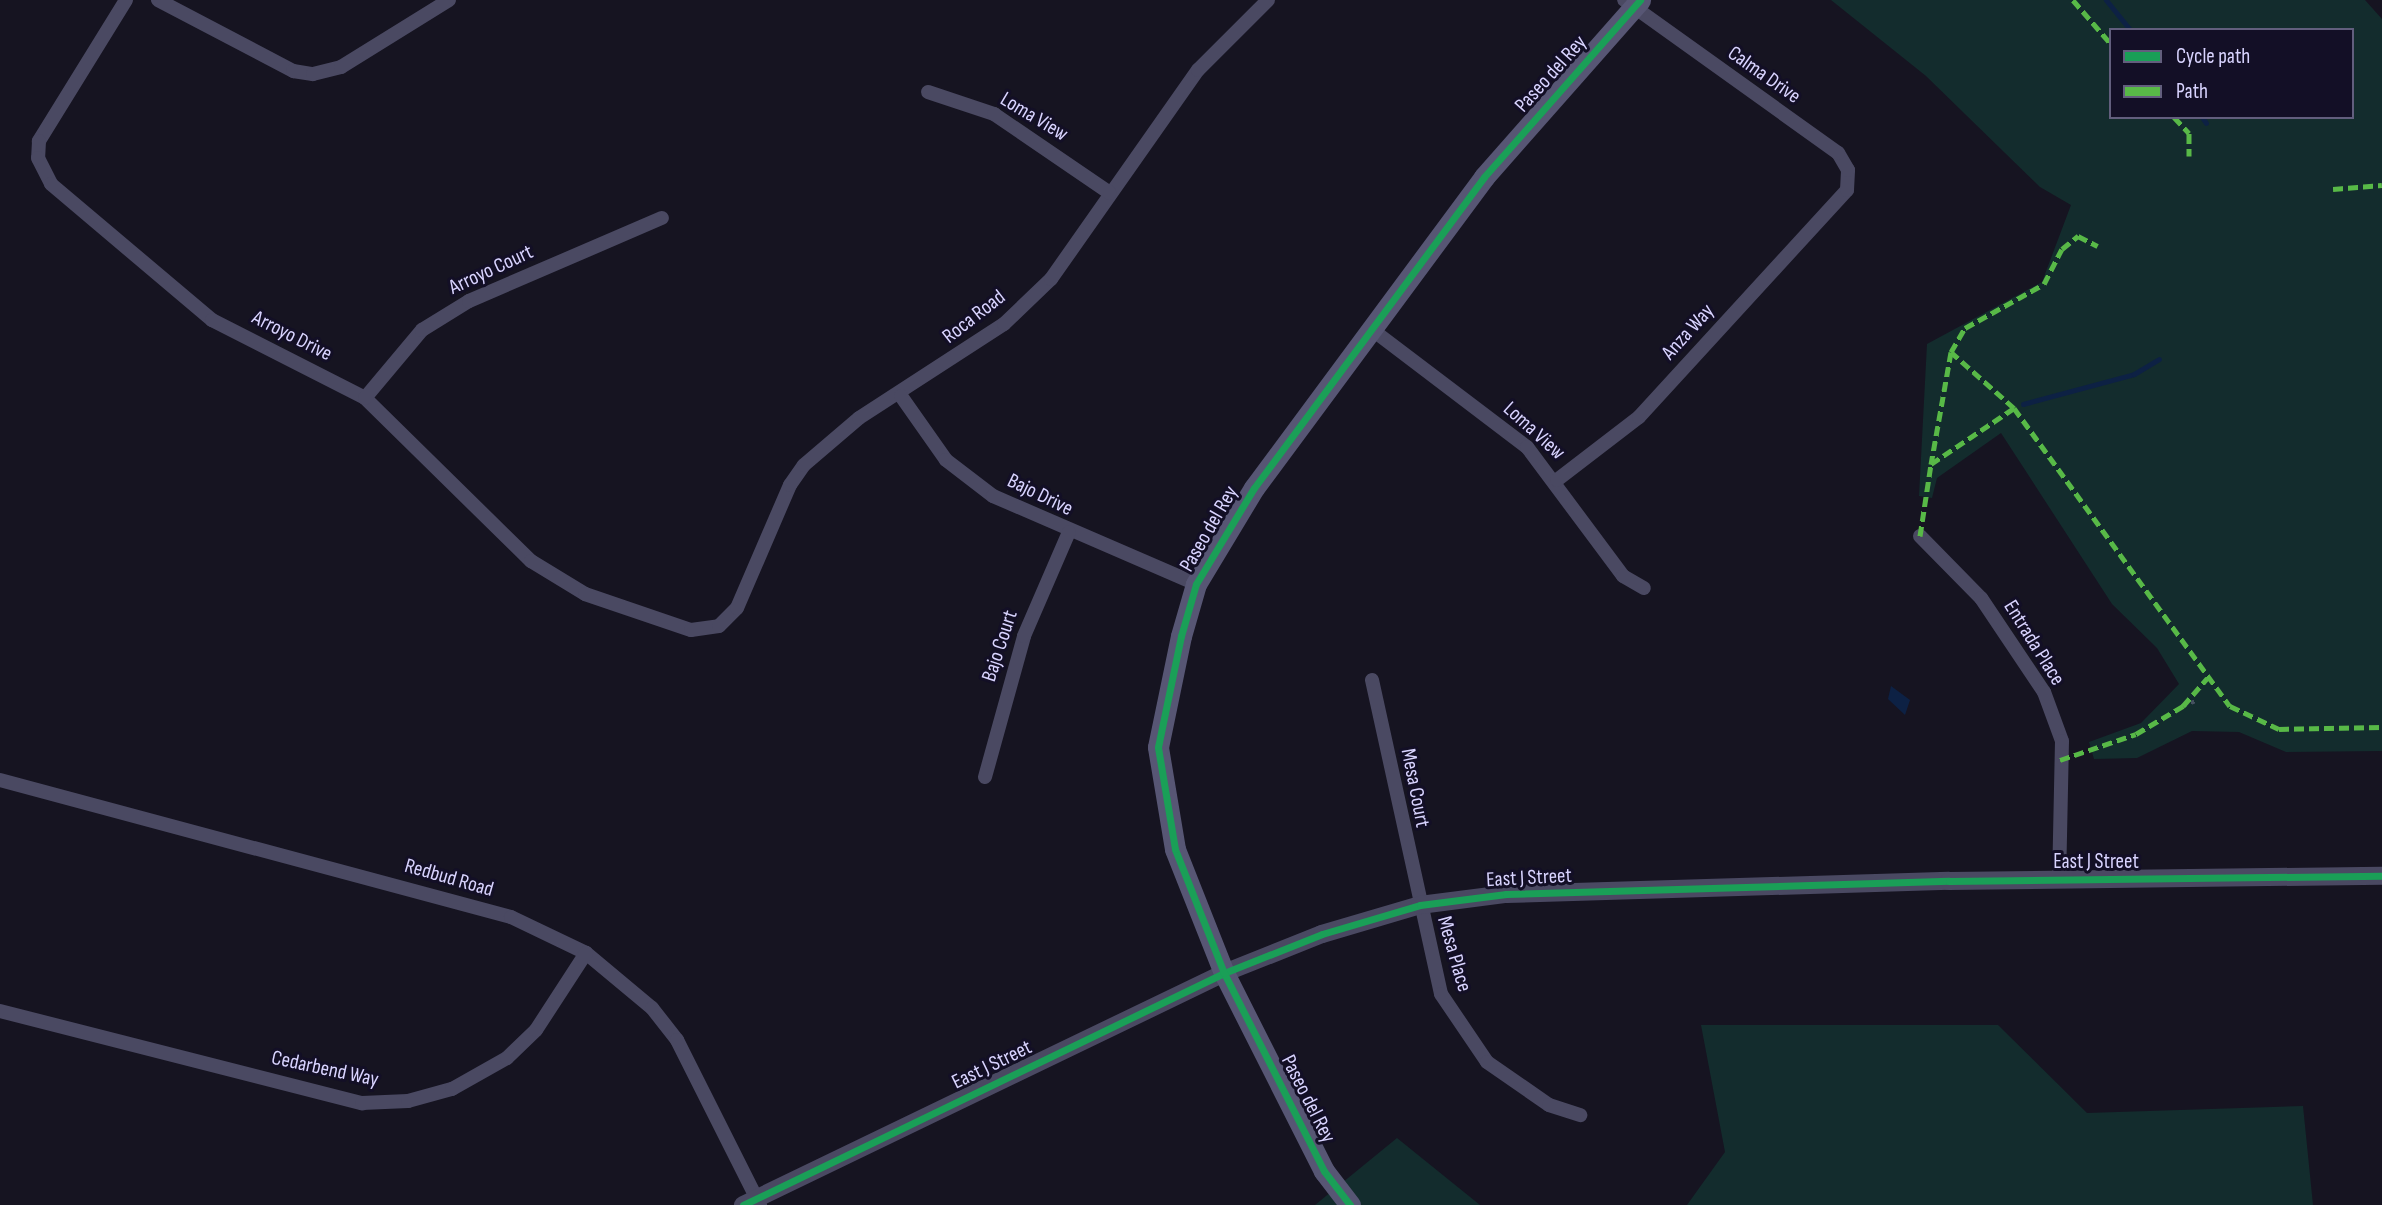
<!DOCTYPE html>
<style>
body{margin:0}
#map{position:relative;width:2382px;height:1205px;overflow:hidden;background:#161421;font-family:"Sofia Sans Condensed",sans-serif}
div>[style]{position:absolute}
.green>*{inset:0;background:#132c2d}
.water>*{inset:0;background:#0d2144}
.stream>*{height:5px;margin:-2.5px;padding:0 2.5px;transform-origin:2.5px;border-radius:2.5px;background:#0d2144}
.path>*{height:3.5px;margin-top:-1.75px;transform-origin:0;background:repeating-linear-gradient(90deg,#44505f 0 3.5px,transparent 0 8.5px)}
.minor>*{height:14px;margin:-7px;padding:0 7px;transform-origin:7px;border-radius:7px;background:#4a4962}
.tertiary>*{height:18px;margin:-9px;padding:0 9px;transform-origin:9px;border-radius:9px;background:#4a4962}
.secondary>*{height:21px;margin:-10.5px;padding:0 10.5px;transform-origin:10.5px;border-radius:10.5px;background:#575674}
.quiet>*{height:5px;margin-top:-2.5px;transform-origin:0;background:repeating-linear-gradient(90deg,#58b947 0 10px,transparent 0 15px)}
.cycleway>*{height:7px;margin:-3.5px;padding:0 3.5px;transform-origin:3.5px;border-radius:3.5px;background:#1a9f57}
span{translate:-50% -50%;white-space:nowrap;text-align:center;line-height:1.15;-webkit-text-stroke:6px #130f26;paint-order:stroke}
.street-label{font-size:21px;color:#d9d4ff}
.legend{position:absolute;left:2109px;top:28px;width:245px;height:91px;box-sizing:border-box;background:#130f26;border:2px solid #625e7d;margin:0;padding:9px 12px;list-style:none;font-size:21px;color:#d9d4ff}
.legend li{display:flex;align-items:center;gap:14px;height:35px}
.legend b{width:35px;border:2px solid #625e7d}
</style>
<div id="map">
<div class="green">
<div style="clip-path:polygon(evenodd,1831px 0,2365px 0,2382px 19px,2382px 751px,2286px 752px,2239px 732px,2192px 731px,2137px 758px,2094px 759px,2089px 742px,2141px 723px,2179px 684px,2157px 648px,2112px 604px,2001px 433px,1937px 478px,1932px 498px,1919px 496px,1927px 344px,2042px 282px,2071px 205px,2040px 187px,1926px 76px,1831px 0,2111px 30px,2352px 30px,2352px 117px,2111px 117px,2111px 30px)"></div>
<div style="clip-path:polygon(1701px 1025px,1998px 1025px,2087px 1113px,2303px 1106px,2313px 1205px,1687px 1205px,1725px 1152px)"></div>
<div style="clip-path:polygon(1397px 1138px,1480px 1205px,1315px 1205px)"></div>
</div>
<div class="water">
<div style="clip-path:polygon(1891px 686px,1910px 700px,1905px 715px,1888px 699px)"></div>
</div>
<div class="stream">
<div style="left:2106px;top:0;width:38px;rotate:51deg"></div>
<div style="left:2202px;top:117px;width:7px;rotate:56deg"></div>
<div style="left:2023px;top:404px;width:115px;rotate:-15.1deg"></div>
<div style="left:2134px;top:374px;width:29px;rotate:-31deg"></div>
</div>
<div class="path">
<div style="left:2183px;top:706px;width:14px;rotate:-21deg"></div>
</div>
<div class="minor">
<div style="left:126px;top:0;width:166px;rotate:121.7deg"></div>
<div style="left:39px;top:141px;width:17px;rotate:93deg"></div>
<div style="left:38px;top:158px;width:29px;rotate:63deg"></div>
<div style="left:51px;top:184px;width:211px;rotate:40.2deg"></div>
<div style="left:212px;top:320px;width:172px;rotate:27deg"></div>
<div style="left:365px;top:398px;width:233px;rotate:44.5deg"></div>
<div style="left:531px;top:561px;width:63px;rotate:31.4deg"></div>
<div style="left:585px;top:594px;width:112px;rotate:18.8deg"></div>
<div style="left:691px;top:630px;width:28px;rotate:-8deg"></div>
<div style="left:719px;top:626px;width:25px;rotate:-45deg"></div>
<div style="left:737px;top:608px;width:134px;rotate:-66.7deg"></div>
<div style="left:790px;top:485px;width:24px;rotate:-55deg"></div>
<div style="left:804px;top:465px;width:72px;rotate:-40.5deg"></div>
<div style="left:859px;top:418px;width:173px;rotate:-33deg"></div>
<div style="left:1004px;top:324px;width:65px;rotate:-43.8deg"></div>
<div style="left:1051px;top:279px;width:256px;rotate:-54.9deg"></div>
<div style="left:1198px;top:70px;width:99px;rotate:-45deg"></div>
<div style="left:158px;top:0;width:153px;rotate:27.7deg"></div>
<div style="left:293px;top:71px;width:20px;rotate:9deg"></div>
<div style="left:313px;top:74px;width:29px;rotate:-14deg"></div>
<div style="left:341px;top:67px;width:127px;rotate:-31.8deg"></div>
<div style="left:928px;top:92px;width:70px;rotate:18.4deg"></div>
<div style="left:994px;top:114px;width:140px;rotate:34.3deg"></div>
<div style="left:1370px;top:328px;width:197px;rotate:37.2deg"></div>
<div style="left:1527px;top:447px;width:161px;rotate:53.3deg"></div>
<div style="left:1623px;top:576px;width:24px;rotate:30deg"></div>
<div style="left:901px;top:396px;width:78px;rotate:54.9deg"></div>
<div style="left:946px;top:460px;width:59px;rotate:37.5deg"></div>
<div style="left:993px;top:496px;width:221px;rotate:23.4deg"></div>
<div style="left:365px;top:398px;width:89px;rotate:-50deg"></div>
<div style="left:422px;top:330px;width:55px;rotate:-31.7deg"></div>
<div style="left:469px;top:301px;width:210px;rotate:-23.3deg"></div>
<div style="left:1557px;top:480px;width:103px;rotate:-37.5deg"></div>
<div style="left:1639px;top:417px;width:308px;rotate:-47.5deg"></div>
<div style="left:1847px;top:190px;width:20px;rotate:-87deg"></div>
<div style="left:1848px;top:170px;width:20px;rotate:-120deg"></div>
<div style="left:1838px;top:153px;width:263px;rotate:-144.4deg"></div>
<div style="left:1920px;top:536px;width:87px;rotate:45.5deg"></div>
<div style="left:1981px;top:598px;width:113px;rotate:56.2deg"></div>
<div style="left:2044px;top:692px;width:52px;rotate:69.8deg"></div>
<div style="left:2062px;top:741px;width:139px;rotate:91.2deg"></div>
<div style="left:1372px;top:680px;width:321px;rotate:77.6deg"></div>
<div style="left:1441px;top:994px;width:82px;rotate:55.9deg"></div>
<div style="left:1487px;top:1062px;width:75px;rotate:34.7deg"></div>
<div style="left:1549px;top:1105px;width:33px;rotate:18deg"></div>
<div style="left:985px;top:777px;width:146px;rotate:-74.5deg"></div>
<div style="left:1024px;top:636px;width:113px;rotate:-66.6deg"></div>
<div style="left:0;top:780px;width:529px;rotate:15.01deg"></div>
<div style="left:511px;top:917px;width:83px;rotate:25.6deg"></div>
<div style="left:586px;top:953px;width:86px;rotate:39.8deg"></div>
<div style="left:652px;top:1008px;width:41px;rotate:52deg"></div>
<div style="left:677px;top:1040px;width:185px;rotate:63.3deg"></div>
<div style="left:0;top:1011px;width:374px;rotate:14.3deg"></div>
<div style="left:362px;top:1103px;width:46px;rotate:-2.5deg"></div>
<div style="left:408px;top:1101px;width:46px;rotate:-15.3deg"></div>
<div style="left:452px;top:1089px;width:63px;rotate:-29.4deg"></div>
<div style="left:507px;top:1058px;width:40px;rotate:-44deg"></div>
<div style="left:536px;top:1030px;width:92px;rotate:-57deg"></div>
</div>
<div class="tertiary">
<div style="left:743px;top:1205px;width:534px;rotate:-25.75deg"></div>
<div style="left:1224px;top:973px;width:105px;rotate:-21.7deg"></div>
<div style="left:1322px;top:934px;width:102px;rotate:-16.5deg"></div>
<div style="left:1420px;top:905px;width:87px;rotate:-7.3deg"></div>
<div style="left:1506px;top:894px;width:443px;rotate:-1.7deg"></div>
<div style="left:1949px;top:881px;width:433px;rotate:-0.7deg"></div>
</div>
<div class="secondary">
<div style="left:1350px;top:1205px;width:43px;rotate:-127.4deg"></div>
<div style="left:1324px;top:1171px;width:222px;rotate:-116.8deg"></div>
<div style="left:1224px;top:973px;width:133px;rotate:-111.6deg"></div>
<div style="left:1175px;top:849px;width:103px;rotate:-99.5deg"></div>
<div style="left:1158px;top:747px;width:113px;rotate:-78.3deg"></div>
<div style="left:1181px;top:636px;width:54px;rotate:-73.9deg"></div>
<div style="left:1196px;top:584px;width:112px;rotate:-58.9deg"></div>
<div style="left:1254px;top:488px;width:387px;rotate:-53.5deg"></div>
<div style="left:1484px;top:177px;width:236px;rotate:-48.6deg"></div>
</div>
<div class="quiet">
<div style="left:2073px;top:0;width:58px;rotate:49.2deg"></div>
<div style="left:2174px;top:117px;width:22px;rotate:47deg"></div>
<div style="left:2189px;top:133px;width:23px;rotate:90deg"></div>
<div style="left:2333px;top:189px;width:49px;rotate:-4.7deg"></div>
<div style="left:1951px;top:352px;width:28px;rotate:-60deg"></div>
<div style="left:1965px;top:328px;width:90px;rotate:-29.1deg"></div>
<div style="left:2044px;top:284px;width:39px;rotate:-63deg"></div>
<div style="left:2062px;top:249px;width:21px;rotate:-39deg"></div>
<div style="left:2078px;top:236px;width:22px;rotate:27deg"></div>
<div style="left:2014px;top:408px;width:368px;rotate:54.1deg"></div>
<div style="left:2230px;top:706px;width:54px;rotate:25.1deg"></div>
<div style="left:2279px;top:729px;width:103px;rotate:-1.1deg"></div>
<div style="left:1920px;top:536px;width:73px;rotate:-81.3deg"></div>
<div style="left:1931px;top:464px;width:100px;rotate:-34deg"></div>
<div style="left:2014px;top:408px;width:84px;rotate:-138.4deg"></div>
<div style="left:1951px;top:352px;width:114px;rotate:100.1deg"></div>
<div style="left:2060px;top:760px;width:80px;rotate:-18.9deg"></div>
<div style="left:2136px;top:734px;width:55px;rotate:-30.8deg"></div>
<div style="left:2183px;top:706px;width:37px;rotate:-49deg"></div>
</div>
<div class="cycleway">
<div style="left:743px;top:1205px;width:534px;rotate:-25.75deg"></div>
<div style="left:1224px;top:973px;width:105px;rotate:-21.7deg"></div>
<div style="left:1322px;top:934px;width:102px;rotate:-16.5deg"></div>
<div style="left:1420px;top:905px;width:87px;rotate:-7.3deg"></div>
<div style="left:1506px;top:894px;width:443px;rotate:-1.7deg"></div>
<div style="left:1949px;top:881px;width:433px;rotate:-0.7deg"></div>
<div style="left:1350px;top:1205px;width:43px;rotate:-127.4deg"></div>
<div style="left:1324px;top:1171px;width:222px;rotate:-116.8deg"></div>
<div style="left:1224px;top:973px;width:133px;rotate:-111.6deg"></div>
<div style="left:1175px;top:849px;width:103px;rotate:-99.5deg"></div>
<div style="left:1158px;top:747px;width:113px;rotate:-78.3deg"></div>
<div style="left:1181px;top:636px;width:54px;rotate:-73.9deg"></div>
<div style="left:1196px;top:584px;width:112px;rotate:-58.9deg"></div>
<div style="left:1254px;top:488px;width:387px;rotate:-53.5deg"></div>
<div style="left:1484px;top:177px;width:236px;rotate:-48.6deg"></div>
</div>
<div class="street-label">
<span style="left:1551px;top:74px;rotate:-48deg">Paseo del Rey</span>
<span style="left:1764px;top:75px;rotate:35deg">Calma Drive</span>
<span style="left:1034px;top:117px;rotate:31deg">Loma View</span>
<span style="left:491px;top:270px;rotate:-25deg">Arroyo Court</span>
<span style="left:974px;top:317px;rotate:-38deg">Roca Road</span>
<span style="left:1688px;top:332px;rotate:-48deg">Anza Way</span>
<span style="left:292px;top:336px;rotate:27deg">Arroyo Drive</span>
<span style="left:1534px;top:431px;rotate:42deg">Loma View</span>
<span style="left:1040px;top:495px;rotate:26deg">Bajo Drive</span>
<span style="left:1209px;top:529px;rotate:-60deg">Paseo del Rey</span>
<span style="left:2034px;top:643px;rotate:58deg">Entrada Place</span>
<span style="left:1000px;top:646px;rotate:-72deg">Bajo Court</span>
<span style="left:1415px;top:788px;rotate:79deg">Mesa Court</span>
<span style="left:2096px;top:862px">East J Street</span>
<span style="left:449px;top:878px;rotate:16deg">Redbud Road</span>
<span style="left:1529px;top:878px;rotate:-3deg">East J Street</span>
<span style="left:1454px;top:954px;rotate:74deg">Mesa Place</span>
<span style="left:992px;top:1065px;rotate:-26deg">East J Street</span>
<span style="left:325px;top:1069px;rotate:12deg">Cedarbend Way</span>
<span style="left:1308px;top:1099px;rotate:63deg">Paseo del Rey</span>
</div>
<ul class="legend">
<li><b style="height:9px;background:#1a9f57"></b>Cycle path</li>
<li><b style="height:9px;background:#58b947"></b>Path</li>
</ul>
</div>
